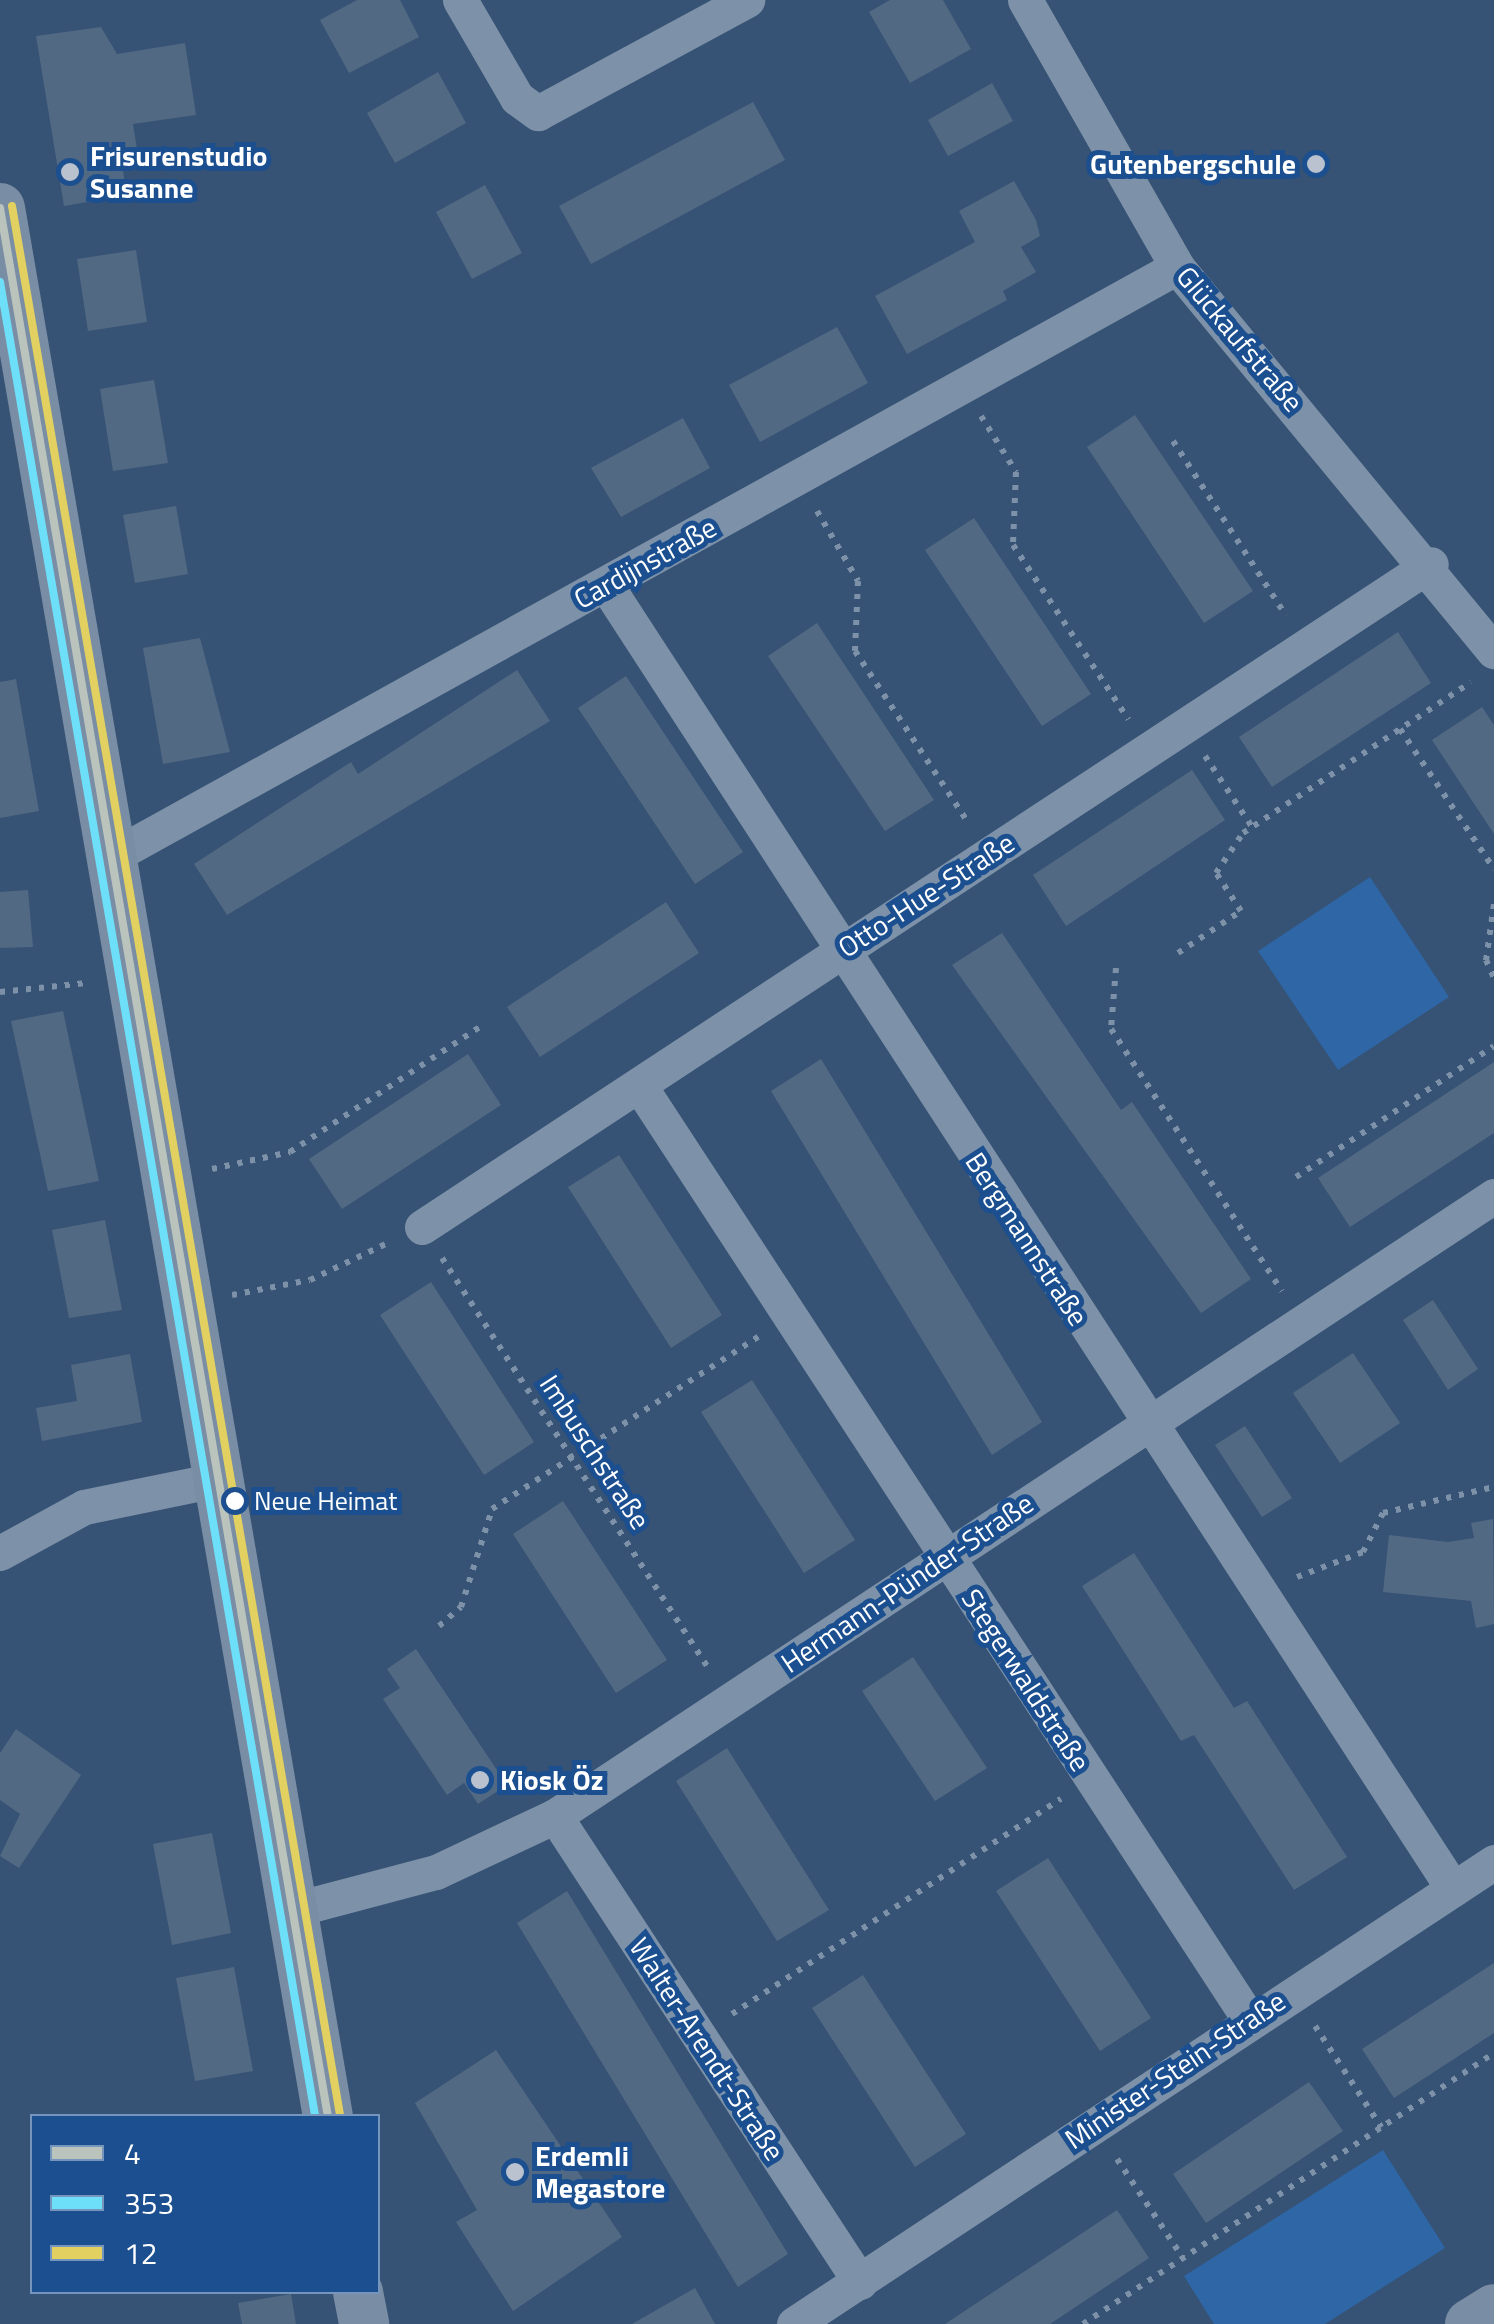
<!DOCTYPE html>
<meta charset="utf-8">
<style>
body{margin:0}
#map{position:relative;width:1494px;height:2324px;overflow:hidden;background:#365274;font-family:"Titillium Web",sans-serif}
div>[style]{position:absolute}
.green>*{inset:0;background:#2f66a5}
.building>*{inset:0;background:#526984}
.path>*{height:6px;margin-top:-3px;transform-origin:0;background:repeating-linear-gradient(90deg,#7d92a8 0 5px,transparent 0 13px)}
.street>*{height:35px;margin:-17.5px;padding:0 17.5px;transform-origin:17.5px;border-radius:17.5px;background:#7d92a8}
.secondary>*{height:50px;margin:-25px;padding:0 25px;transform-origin:25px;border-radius:25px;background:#798da4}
.bus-1>*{height:8px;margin:-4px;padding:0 4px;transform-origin:4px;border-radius:4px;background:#bbc3bd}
.bus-2>*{height:8px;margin:-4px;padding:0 4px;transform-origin:4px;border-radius:4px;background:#6ddff8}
.bus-3>*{height:8px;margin:-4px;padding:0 4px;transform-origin:4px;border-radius:4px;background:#e2d160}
.dots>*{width:28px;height:28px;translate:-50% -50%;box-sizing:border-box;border:5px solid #1b4f8f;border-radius:50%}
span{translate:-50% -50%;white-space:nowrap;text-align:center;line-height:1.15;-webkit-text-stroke:10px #1b4f8f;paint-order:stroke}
.bus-label{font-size:26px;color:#fff}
.left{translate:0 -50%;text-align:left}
.poi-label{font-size:28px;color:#fff;font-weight:700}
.right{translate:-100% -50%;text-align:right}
.street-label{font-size:28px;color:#fff}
.legend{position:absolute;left:30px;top:2114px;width:350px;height:180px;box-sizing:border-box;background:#1b4f8f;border:2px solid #7695bc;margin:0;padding:12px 18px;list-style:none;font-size:30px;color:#fff}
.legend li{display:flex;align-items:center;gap:20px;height:50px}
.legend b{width:50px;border:2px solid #7695bc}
</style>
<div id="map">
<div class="green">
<div style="clip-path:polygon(1370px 877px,1449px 997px,1338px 1070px,1258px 951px)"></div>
<div style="clip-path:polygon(1383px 2150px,1445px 2248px,1325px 2324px,1214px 2324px,1184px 2276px)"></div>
</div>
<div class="building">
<div style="clip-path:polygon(357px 0,400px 0,419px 37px,349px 73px,320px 20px)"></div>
<div style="clip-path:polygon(890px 0,943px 0,971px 49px,910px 83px,869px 12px)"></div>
<div style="clip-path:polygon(101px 27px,117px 54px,185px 43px,196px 115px,133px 124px,140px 168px,123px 171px,127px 195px,64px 206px,36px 36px)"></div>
<div style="clip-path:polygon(438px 72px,466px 123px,395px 163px,367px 113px)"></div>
<div style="clip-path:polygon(992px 83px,1013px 121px,948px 156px,928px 120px)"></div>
<div style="clip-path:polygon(753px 102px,785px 160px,591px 264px,559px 206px)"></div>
<div style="clip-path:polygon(1014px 181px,1036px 220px,1040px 236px,1021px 247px,1036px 272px,1003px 291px,1007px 300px,907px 354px,875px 296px,975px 242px,959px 211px)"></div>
<div style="clip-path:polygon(485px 185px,522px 253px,472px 279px,436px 212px)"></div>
<div style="clip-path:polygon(136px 250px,147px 322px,88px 331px,77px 259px)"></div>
<div style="clip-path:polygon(837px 327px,868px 383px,760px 442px,729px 385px)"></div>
<div style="clip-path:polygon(154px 380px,168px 463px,113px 471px,100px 389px)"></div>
<div style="clip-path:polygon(1135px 415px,1253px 591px,1204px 623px,1087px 447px)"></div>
<div style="clip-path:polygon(683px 418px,710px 468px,621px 517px,591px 468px)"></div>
<div style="clip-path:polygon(176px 506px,188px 574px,135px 583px,123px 515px)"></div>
<div style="clip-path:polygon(974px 518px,1091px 694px,1042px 726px,925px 550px)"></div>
<div style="clip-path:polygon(817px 623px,934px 800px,885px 831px,768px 656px)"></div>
<div style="clip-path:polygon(1398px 632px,1431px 683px,1272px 787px,1239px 737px)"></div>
<div style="clip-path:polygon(200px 638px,230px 752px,163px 764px,143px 648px)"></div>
<div style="clip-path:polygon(517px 670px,550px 721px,227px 915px,194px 864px,351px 762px,358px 774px)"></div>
<div style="clip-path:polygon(626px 676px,743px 852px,695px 884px,578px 708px)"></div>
<div style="clip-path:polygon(16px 679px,39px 811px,0 818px,0 682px)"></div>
<div style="clip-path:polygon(1482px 707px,1494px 725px,1494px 834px,1432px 740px)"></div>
<div style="clip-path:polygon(1192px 770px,1225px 820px,1066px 926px,1033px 875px)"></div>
<div style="clip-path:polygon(28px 890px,33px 947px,0 948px,0 892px)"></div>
<div style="clip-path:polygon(666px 902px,699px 953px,540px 1057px,507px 1007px)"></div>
<div style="clip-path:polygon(1002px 933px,1121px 1110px,1132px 1102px,1251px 1279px,1201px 1313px,952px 965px)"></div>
<div style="clip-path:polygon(63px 1011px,99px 1181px,48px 1191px,11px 1021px)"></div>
<div style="clip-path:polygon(468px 1054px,501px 1105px,342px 1209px,309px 1159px)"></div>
<div style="clip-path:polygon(821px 1059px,1042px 1422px,992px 1455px,771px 1091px)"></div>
<div style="clip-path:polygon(1494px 1062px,1494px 1133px,1350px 1227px,1318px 1178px)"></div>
<div style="clip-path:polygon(619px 1155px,722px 1315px,671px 1348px,568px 1187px)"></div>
<div style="clip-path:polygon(105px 1220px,122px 1310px,69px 1318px,52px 1230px)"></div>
<div style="clip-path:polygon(431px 1282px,534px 1442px,484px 1475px,380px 1315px)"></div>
<div style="clip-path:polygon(1433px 1300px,1478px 1369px,1448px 1390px,1403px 1320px)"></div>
<div style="clip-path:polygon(1353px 1353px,1400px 1423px,1340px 1463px,1293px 1393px)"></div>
<div style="clip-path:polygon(130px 1354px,142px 1422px,42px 1441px,36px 1408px,77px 1401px,71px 1365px)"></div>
<div style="clip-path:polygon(752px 1380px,855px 1540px,804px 1573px,701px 1412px)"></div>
<div style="clip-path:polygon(1245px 1426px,1292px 1498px,1262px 1517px,1215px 1445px)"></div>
<div style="clip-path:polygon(563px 1501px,667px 1660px,616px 1693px,513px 1534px)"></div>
<div style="clip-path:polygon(1493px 1519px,1494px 1624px,1476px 1628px,1471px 1601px,1383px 1592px,1389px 1535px,1448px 1542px,1474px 1538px,1471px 1523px)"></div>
<div style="clip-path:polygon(1134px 1553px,1234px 1708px,1247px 1701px,1347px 1857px,1294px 1890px,1194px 1735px,1181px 1741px,1082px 1586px)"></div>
<div style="clip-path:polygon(416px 1649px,507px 1785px,478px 1804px,464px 1783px,447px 1795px,383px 1699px,400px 1688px,387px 1669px)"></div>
<div style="clip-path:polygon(913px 1657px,987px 1768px,935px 1801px,862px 1691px)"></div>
<div style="clip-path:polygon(16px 1729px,81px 1775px,19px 1868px,0 1856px,20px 1814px,0 1800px,0 1753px)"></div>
<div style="clip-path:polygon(727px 1748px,829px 1910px,777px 1941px,676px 1781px)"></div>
<div style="clip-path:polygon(212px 1833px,231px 1933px,172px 1945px,153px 1844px)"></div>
<div style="clip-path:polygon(1048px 1858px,1151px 2018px,1100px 2051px,996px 1891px)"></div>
<div style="clip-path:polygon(567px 1891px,788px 2254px,738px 2287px,517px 1923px)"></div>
<div style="clip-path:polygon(1494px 1963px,1494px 2033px,1394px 2098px,1362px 2049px)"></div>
<div style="clip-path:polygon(234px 1967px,253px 2071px,195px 2081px,176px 1978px)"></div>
<div style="clip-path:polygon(863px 1975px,966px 2134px,915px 2167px,812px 2008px)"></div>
<div style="clip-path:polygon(496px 2050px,622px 2237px,513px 2311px,456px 2222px,477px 2210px,415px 2103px)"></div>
<div style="clip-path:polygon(1309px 2082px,1343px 2131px,1206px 2223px,1173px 2174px)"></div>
<div style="clip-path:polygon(1117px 2210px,1149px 2258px,1050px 2324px,945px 2324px)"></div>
<div style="clip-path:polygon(695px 2288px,715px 2324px,632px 2324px)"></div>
<div style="clip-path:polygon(291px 2294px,296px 2324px,242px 2324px,238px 2303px)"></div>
</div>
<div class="path">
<div style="left:981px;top:416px;width:66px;rotate:58deg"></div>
<div style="left:1016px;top:472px;width:73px;rotate:92.4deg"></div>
<div style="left:1013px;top:545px;width:209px;rotate:56.5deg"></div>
<div style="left:1173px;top:441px;width:208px;rotate:57.1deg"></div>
<div style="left:817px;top:511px;width:81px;rotate:59.6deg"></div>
<div style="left:858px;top:581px;width:70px;rotate:92.5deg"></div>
<div style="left:855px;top:651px;width:207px;rotate:56.6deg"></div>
<div style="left:1400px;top:729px;width:169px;rotate:56.1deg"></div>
<div style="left:1205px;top:756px;width:85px;rotate:56.5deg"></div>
<div style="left:1494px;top:904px;width:57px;rotate:98.1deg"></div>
<div style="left:1486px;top:960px;width:20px;rotate:66deg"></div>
<div style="left:1178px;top:953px;width:76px;rotate:-33.7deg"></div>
<div style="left:1241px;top:911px;width:45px;rotate:-123.3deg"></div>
<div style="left:1216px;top:873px;width:48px;rotate:-56deg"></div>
<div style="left:1243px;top:833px;width:273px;rotate:-33.5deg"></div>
<div style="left:1116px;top:968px;width:61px;rotate:94.7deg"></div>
<div style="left:1111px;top:1029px;width:313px;rotate:56.9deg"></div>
<div style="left:0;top:992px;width:87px;rotate:-5.9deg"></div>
<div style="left:212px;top:1169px;width:80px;rotate:-12.3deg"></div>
<div style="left:290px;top:1152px;width:229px;rotate:-33.4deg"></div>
<div style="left:1296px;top:1177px;width:237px;rotate:-33.5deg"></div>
<div style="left:442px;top:1258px;width:492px;rotate:57deg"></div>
<div style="left:232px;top:1295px;width:79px;rotate:-10.9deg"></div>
<div style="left:310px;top:1280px;width:89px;rotate:-25.4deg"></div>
<div style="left:1297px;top:1577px;width:71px;rotate:-20.7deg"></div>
<div style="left:1363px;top:1552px;width:44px;rotate:-62.9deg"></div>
<div style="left:1383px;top:1513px;width:114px;rotate:-13.2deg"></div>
<div style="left:439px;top:1626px;width:29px;rotate:-41deg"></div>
<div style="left:461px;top:1607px;width:103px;rotate:-72.4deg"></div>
<div style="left:492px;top:1509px;width:318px;rotate:-32.9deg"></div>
<div style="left:732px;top:2014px;width:393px;rotate:-33.2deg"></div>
<div style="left:1315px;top:2026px;width:121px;rotate:56.8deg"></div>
<div style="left:1117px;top:2159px;width:119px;rotate:56.3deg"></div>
<div style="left:1083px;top:2324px;width:492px;rotate:-33.4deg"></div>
</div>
<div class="street">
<div style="left:460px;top:0;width:113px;rotate:59.8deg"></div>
<div style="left:517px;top:98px;width:26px;rotate:36deg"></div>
<div style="left:538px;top:113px;width:238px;rotate:-28.4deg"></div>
<div style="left:1025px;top:0;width:307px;rotate:60.3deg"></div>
<div style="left:1177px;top:267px;width:498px;rotate:50.5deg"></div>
<div style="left:606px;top:585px;width:1555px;rotate:56.99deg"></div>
<div style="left:111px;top:857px;width:1218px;rotate:-28.96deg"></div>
<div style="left:641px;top:1088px;width:1112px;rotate:56.85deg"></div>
<div style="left:422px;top:1227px;width:1207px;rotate:-33.31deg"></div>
<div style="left:0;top:1553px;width:96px;rotate:-28.7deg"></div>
<div style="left:84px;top:1507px;width:139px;rotate:-11.6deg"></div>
<div style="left:555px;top:1816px;width:557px;rotate:56.79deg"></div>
<div style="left:292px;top:1910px;width:149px;rotate:-14.8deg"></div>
<div style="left:436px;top:1872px;width:132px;rotate:-25.2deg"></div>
<div style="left:555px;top:1816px;width:1125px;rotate:-33.44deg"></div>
<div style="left:794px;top:2324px;width:839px;rotate:-33.42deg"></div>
</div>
<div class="secondary">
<div style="left:0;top:208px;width:1936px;rotate:80.25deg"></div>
<div style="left:358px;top:2292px;width:33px;rotate:79deg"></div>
<div style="left:1470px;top:2324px;width:28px;rotate:-32deg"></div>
</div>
<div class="bus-1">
<div style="left:0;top:208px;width:1936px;rotate:80.25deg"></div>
</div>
<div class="bus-2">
<div style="left:0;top:282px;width:1861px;rotate:80.25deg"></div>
</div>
<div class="bus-3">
<div style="left:12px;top:206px;width:1936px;rotate:80.25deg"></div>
</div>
<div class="dots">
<div style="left:1316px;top:164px;background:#b9c2ce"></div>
<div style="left:70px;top:172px;background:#b9c2ce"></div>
<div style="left:235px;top:1501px;background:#fff"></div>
<div style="left:480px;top:1780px;background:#b9c2ce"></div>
<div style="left:515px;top:2172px;background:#b9c2ce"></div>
</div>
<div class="bus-label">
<span class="left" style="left:254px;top:1501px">Neue Heimat</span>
</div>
<div class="poi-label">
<span class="left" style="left:90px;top:172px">Frisurenstudio<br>Susanne</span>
<span class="right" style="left:1296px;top:164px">Gutenbergschule</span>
<span class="left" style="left:500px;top:1780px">Kiosk Öz</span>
<span class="left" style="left:535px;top:2172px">Erdemli<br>Megastore</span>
</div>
<div class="street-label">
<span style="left:1240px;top:339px;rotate:50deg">Glückaufstraße</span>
<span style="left:645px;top:563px;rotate:-29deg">Cardijnstraße</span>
<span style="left:926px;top:895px;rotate:-33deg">Otto-Hue-Straße</span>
<span style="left:1027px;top:1239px;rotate:57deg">Bergmannstraße</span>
<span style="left:595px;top:1452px;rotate:57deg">Imbuschstraße</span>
<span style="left:907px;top:1583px;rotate:-34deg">Hermann-Pünder-Straße</span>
<span style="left:1026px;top:1680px;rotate:57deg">Stegerwaldstraße</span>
<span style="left:707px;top:2049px;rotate:57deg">Walter-Arendt-Straße</span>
<span style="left:1175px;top:2070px;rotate:-34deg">Minister-Stein-Straße</span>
</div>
<ul class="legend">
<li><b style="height:12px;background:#bbc3bd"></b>4</li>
<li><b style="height:12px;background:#6ddff8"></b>353</li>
<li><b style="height:12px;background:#e2d160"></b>12</li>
</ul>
</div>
